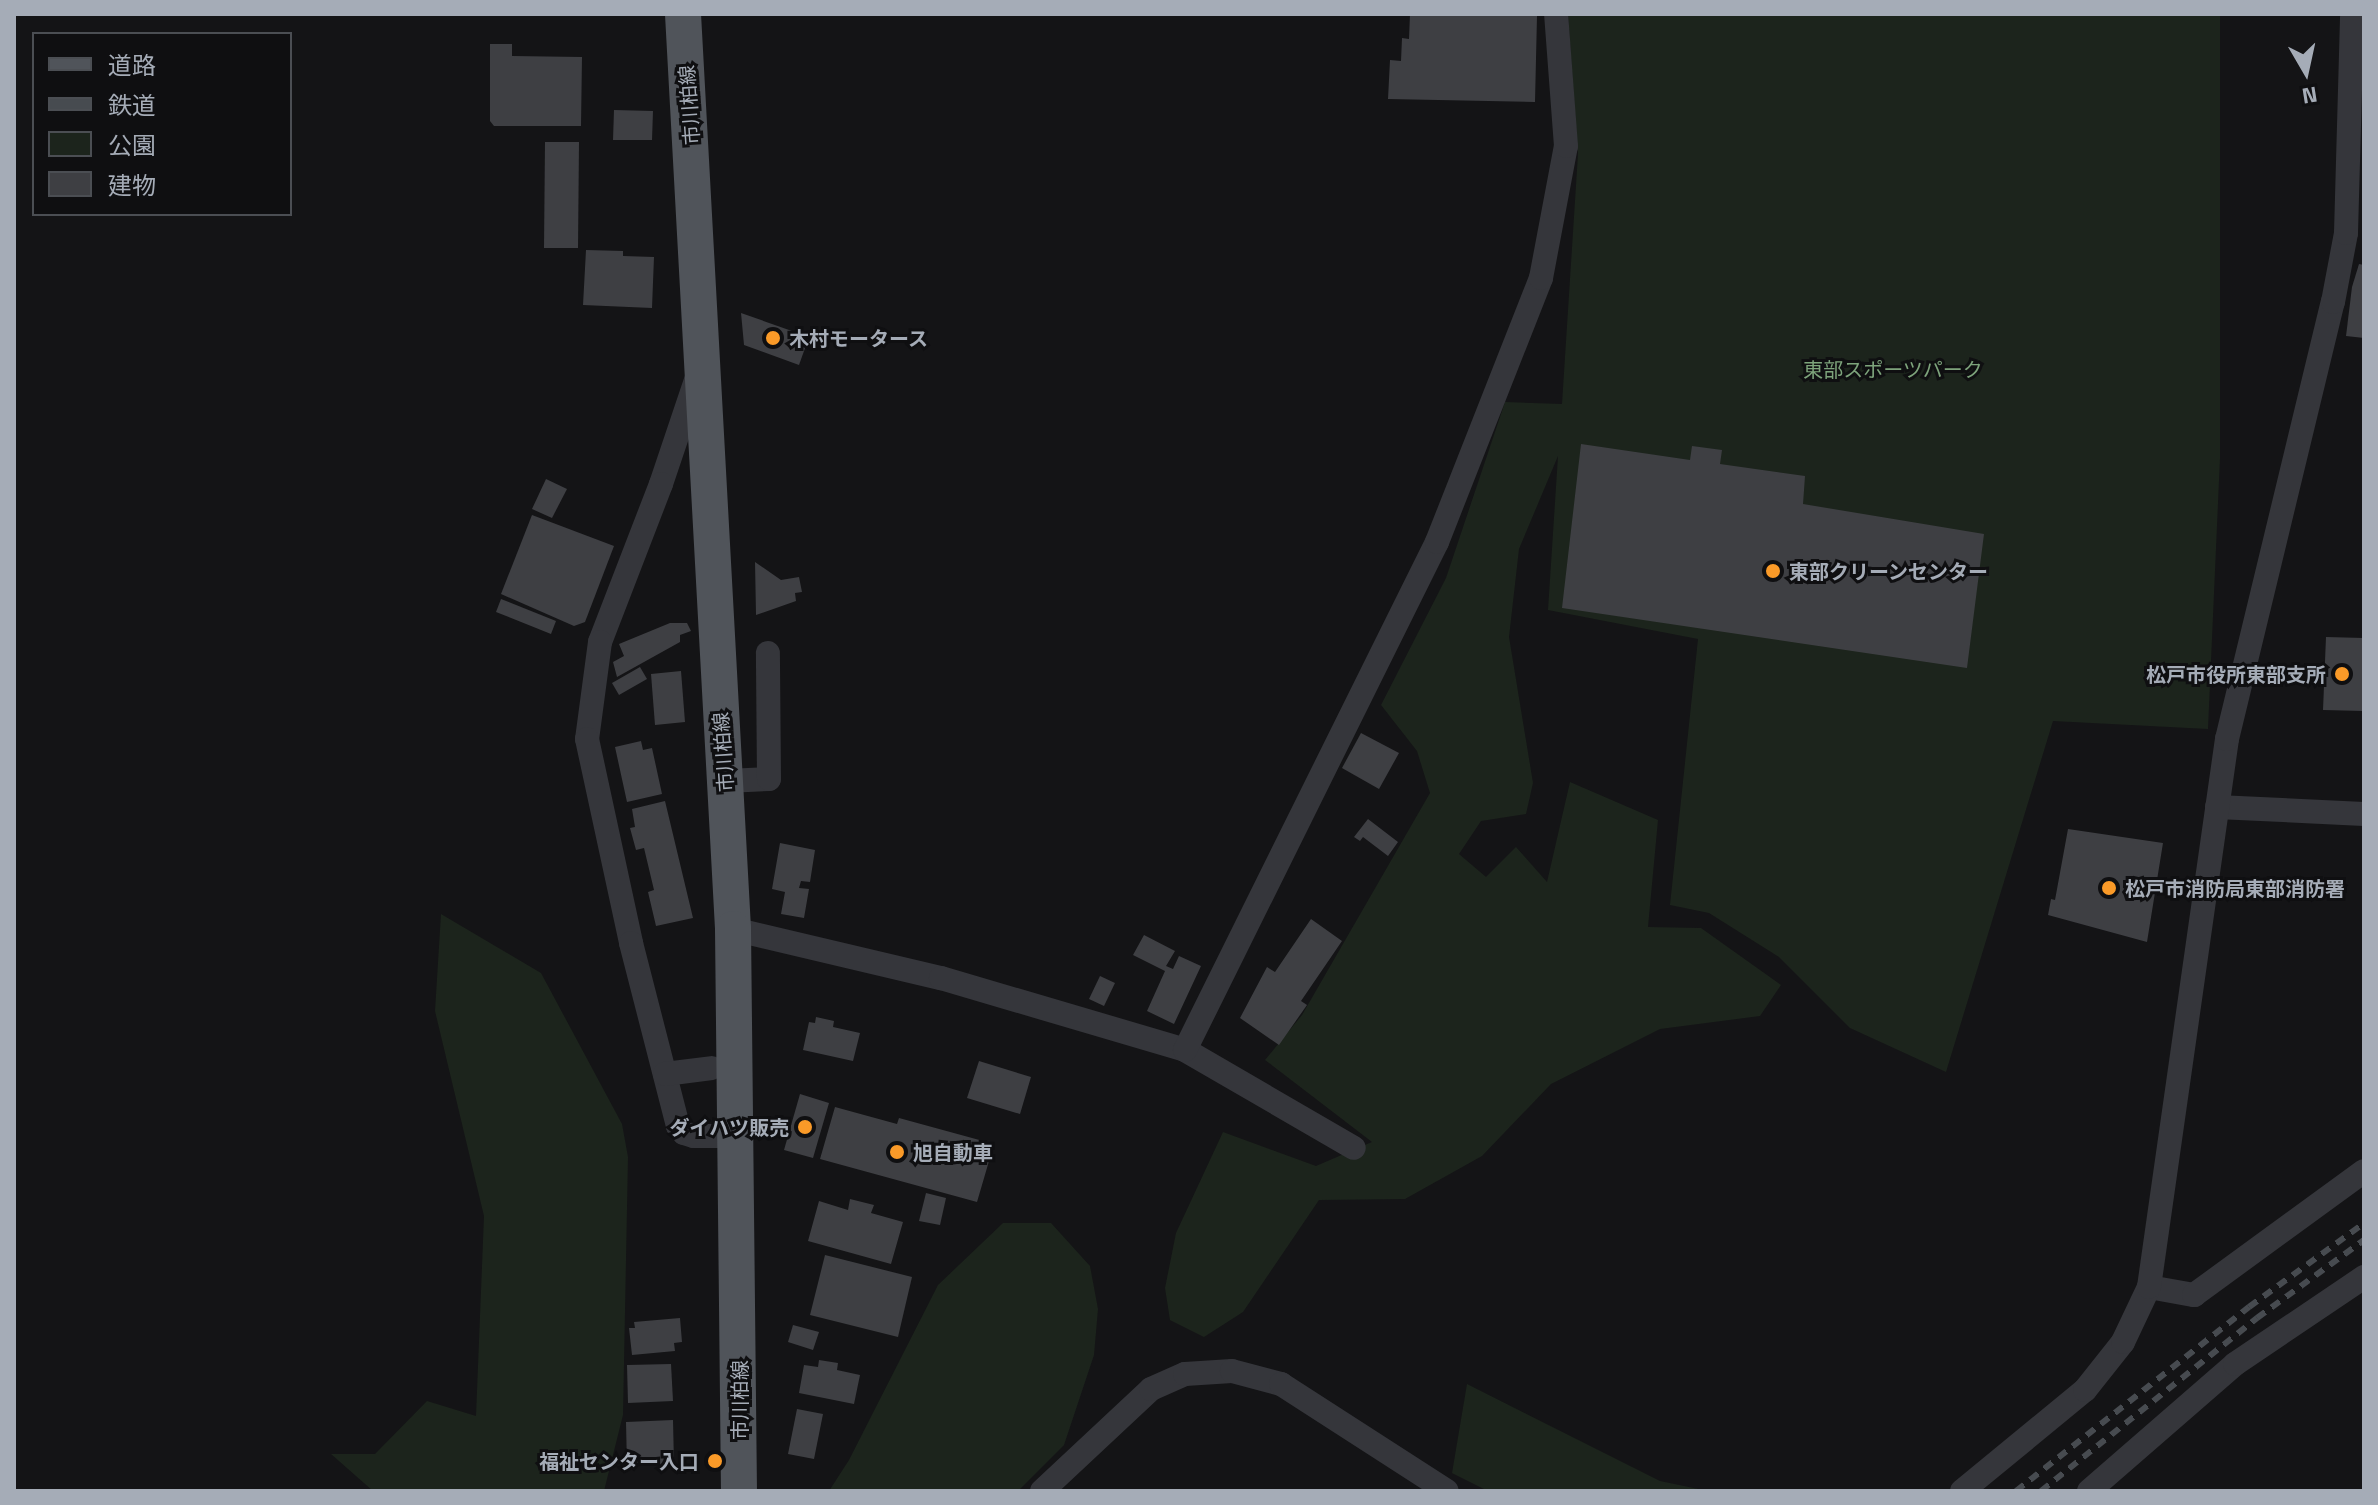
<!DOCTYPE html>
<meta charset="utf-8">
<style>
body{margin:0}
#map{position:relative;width:2378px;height:1505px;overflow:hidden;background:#141416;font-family:"Titillium Web","Noto Sans JP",sans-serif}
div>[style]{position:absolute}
.green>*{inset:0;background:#1c241c}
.building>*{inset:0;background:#3e3f43}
.minor>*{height:24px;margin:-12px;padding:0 12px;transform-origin:12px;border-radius:12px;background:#35363b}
.primary>*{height:36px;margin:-18px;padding:0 18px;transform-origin:18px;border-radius:18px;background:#50545a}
.rail>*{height:6px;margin-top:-3px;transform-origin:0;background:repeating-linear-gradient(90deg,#474b50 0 10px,transparent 0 18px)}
.dots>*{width:22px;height:22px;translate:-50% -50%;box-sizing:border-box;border:4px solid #0f0f11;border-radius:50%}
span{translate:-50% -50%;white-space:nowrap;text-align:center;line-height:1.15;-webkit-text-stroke:6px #0f0f11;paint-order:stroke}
.street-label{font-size:20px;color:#a5acb7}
.poi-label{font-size:20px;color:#a5acb7;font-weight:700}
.left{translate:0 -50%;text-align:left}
.right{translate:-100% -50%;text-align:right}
.park-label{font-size:20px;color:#7da37b}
.frame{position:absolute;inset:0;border:16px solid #a5acb7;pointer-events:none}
.legend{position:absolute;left:32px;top:32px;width:260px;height:184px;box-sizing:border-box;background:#0f0f11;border:2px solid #4b4e53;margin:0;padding:10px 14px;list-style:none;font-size:24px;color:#a5acb7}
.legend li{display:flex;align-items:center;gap:16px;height:40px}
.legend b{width:40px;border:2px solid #4b4e53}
.north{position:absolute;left:2266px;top:32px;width:80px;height:80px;-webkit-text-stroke:6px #0f0f11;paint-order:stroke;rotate:171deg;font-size:22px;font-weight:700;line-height:32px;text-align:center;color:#a5acb7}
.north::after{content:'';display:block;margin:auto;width:28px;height:36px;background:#a5acb7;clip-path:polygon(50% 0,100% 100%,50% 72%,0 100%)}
</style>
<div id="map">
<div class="green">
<div style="clip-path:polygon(1568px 14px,2220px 14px,2220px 458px,2208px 729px,2053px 721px,1946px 1072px,1850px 1028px,1779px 957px,1709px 913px,1670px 905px,1698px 639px,1548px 610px,1558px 456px,1519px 549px,1509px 637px,1533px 783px,1526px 814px,1481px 821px,1459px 854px,1486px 877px,1516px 847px,1547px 882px,1570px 782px,1658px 820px,1648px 927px,1701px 928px,1781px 985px,1760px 1016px,1660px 1029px,1551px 1084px,1482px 1156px,1405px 1199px,1319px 1200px,1243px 1312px,1204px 1337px,1170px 1320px,1165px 1288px,1176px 1233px,1223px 1132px,1316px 1166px,1372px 1142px,1265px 1060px,1302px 1015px,1430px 793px,1417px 751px,1381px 705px,1446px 578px,1505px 402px,1562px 404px,1578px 154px)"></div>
<div style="clip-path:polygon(441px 914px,541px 973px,622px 1124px,628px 1157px,623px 1415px,604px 1491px,373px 1491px,331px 1454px,375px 1454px,427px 1401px,476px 1416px,484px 1216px,435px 1011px)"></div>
<div style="clip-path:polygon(1003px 1223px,1051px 1223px,1090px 1266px,1098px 1309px,1094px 1355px,1064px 1445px,1018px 1491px,829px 1491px,849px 1460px,938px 1285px)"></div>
<div style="clip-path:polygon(1467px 1384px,1660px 1481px,1708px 1491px,1488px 1491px,1452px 1473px)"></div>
</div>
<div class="building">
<div style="clip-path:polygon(1410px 14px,1537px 16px,1535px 102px,1388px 99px,1390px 60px,1401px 61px,1402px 38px,1409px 39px)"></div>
<div style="clip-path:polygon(490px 44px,512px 44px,512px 56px,582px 57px,581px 126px,494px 126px,490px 121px)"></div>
<div style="clip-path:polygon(614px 110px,653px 111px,652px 140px,613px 140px)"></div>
<div style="clip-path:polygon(545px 142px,579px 142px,578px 248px,544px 248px)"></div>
<div style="clip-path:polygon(586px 250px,623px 251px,623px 256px,654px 257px,652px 308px,583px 305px)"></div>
<div style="clip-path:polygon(2359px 264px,2364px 265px,2364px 338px,2346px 336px,2352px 287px)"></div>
<div style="clip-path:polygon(741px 313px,809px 337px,799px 365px,744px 345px)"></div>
<div style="clip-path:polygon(1581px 444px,1690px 460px,1692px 446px,1722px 450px,1720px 464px,1805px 476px,1803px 504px,1984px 534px,1967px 668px,1562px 608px)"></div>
<div style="clip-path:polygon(546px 479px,567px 489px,552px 518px,532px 509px)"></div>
<div style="clip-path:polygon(532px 515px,614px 546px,585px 622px,574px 626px,501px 594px)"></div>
<div style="clip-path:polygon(755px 562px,781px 580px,799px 577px,802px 592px,795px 593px,796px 601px,756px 615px)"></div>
<div style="clip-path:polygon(501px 599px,556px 621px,551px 634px,496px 612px)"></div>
<div style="clip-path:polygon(670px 623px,687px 623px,691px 631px,680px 635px,680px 642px,617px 677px,613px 662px,624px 656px,619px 644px)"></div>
<div style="clip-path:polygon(2326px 637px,2364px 638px,2364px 711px,2323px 710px)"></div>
<div style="clip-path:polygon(640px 667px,647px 679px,619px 695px,612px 683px)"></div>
<div style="clip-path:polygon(681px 671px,685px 722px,655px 725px,651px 674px)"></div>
<div style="clip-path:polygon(1361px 733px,1399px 753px,1379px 789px,1342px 768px)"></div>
<div style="clip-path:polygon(641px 741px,643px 750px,652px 748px,662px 794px,627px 802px,615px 747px)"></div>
<div style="clip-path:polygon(665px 801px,693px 918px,656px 926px,648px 892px,654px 890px,644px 848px,636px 850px,630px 828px,635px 827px,632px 809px)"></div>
<div style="clip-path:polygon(1368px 819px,1398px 842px,1388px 856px,1363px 837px,1360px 841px,1354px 837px)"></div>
<div style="clip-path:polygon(2068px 829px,2163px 843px,2147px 942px,2048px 915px,2051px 899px,2055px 900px)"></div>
<div style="clip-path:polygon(780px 843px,815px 850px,810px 882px,801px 881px,799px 888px,809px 889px,804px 918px,781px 914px,785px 892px,772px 889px)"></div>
<div style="clip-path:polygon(1311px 919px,1342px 941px,1301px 1001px,1307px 1005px,1279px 1045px,1240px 1018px,1267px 967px,1275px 972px)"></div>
<div style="clip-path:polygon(1144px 935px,1175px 951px,1166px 966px,1173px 969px,1179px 956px,1201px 966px,1174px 1024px,1147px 1011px,1165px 971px,1133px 955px)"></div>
<div style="clip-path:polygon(1100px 976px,1115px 983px,1104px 1006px,1089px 999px)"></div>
<div style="clip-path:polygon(816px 1017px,834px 1021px,833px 1027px,860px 1033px,853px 1061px,803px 1050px,809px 1022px,815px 1023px)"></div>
<div style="clip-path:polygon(979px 1061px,1031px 1077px,1020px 1114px,967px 1098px)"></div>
<div style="clip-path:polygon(800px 1094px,829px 1103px,813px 1158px,784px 1150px)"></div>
<div style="clip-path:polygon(835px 1107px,897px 1124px,899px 1118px,994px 1144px,977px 1202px,820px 1159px)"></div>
<div style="clip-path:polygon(926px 1193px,946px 1198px,940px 1225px,919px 1221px)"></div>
<div style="clip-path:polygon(850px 1199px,874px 1205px,871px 1213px,903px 1222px,891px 1264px,808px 1241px,819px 1201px,848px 1210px)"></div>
<div style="clip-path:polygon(825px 1255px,912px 1277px,898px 1337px,810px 1315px)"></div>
<div style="clip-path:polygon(680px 1318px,682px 1342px,674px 1343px,675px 1351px,632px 1355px,629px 1328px,635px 1328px,634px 1322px)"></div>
<div style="clip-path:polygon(793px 1325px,819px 1332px,813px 1350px,788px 1342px)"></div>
<div style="clip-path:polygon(819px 1360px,838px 1363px,837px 1370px,860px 1375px,854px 1404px,799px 1393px,804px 1365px,818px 1367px)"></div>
<div style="clip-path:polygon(671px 1364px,673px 1401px,628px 1403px,627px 1365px)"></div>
<div style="clip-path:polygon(797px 1409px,823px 1414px,814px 1459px,788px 1454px)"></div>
<div style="clip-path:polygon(673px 1420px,674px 1464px,627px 1466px,626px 1422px)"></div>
</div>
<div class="minor">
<div style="left:696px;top:380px;width:110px;rotate:108.6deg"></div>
<div style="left:661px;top:484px;width:169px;rotate:111.1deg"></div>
<div style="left:600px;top:642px;width:98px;rotate:97.6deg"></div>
<div style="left:587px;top:739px;width:209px;rotate:77.8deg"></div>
<div style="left:631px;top:943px;width:189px;rotate:75.6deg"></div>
<div style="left:678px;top:1126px;width:9px;rotate:49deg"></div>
<div style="left:684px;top:1133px;width:10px;rotate:17deg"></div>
<div style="left:694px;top:1136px;width:43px"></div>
<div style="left:726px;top:781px;width:43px;rotate:-2.7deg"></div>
<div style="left:769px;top:779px;width:126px;rotate:-90.5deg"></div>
<div style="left:2217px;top:807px;width:147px;rotate:2.7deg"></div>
<div style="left:733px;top:929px;width:214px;rotate:13.3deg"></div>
<div style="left:941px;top:978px;width:254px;rotate:16.4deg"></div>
<div style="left:1185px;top:1050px;width:195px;rotate:30.1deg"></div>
<div style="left:1185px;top:1050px;width:567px;rotate:-63.62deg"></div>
<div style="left:1437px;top:542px;width:284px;rotate:-68.5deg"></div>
<div style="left:1541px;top:278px;width:134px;rotate:-79.3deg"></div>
<div style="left:1566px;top:146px;width:132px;rotate:-94.3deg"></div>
<div style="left:665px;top:1074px;width:47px;rotate:-7.3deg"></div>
<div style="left:2149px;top:1287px;width:46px;rotate:10.1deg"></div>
<div style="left:2194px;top:1295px;width:210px;rotate:-36.1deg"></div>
<div style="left:1042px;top:1491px;width:149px;rotate:-43.1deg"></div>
<div style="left:1151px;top:1389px;width:37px;rotate:-24deg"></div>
<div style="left:1185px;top:1374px;width:47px;rotate:-3.7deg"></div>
<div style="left:1232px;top:1371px;width:51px;rotate:14.9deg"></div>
<div style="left:1281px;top:1384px;width:197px;rotate:32.8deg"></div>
<div style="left:1962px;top:1491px;width:159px;rotate:-39.4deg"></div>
<div style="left:2085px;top:1390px;width:61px;rotate:-51.6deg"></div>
<div style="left:2123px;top:1342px;width:61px;rotate:-64.7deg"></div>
<div style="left:2149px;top:1287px;width:554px;rotate:-81.9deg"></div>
<div style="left:2227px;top:739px;width:450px;rotate:-76.4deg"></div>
<div style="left:2333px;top:302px;width:70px;rotate:-79.3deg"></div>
<div style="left:2346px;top:233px;width:219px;rotate:-88.4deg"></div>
<div style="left:2089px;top:1491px;width:194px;rotate:-41deg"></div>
<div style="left:2235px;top:1364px;width:156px;rotate:-34deg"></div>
</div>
<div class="primary">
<div style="left:683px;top:14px;width:916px;rotate:86.87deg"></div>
<div style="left:733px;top:929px;width:562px;rotate:89.39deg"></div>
</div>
<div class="rail">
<div style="left:2016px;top:1491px;width:297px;rotate:-38.3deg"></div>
<div style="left:2249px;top:1307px;width:142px;rotate:-36.1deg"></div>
<div style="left:2041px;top:1491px;width:277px;rotate:-38.7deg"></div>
<div style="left:2257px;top:1318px;width:132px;rotate:-36.1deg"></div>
</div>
<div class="dots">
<div style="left:773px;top:338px;background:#fa9a28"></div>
<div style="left:1773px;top:571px;background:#fa9a28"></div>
<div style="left:2342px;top:674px;background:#fa9a28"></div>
<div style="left:2109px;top:888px;background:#fa9a28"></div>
<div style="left:805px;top:1127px;background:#fa9a28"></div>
<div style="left:897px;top:1152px;background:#fa9a28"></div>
<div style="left:715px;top:1461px;background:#fa9a28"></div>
</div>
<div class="street-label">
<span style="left:689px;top:105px;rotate:-94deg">市川柏線</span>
<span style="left:723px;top:752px;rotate:-94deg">市川柏線</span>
<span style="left:739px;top:1400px;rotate:-90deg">市川柏線</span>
</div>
<div class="poi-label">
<span class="left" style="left:789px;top:338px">木村モータース</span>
<span class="left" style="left:1789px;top:571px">東部クリーンセンター</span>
<span class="right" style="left:2326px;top:674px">松戸市役所東部支所</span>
<span class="left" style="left:2125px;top:888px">松戸市消防局東部消防署</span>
<span class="right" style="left:789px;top:1127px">ダイハツ販売</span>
<span class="left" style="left:913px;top:1152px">旭自動車</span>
<span class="right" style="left:699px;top:1461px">福祉センター入口</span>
</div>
<div class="park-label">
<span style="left:1893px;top:369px">東部スポーツパーク</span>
</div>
<div class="frame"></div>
<ul class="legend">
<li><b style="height:10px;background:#50545a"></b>道路</li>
<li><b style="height:10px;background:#474b50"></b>鉄道</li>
<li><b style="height:22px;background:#1c241c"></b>公園</li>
<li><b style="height:22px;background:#3e3f43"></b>建物</li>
</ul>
<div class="north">N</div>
</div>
